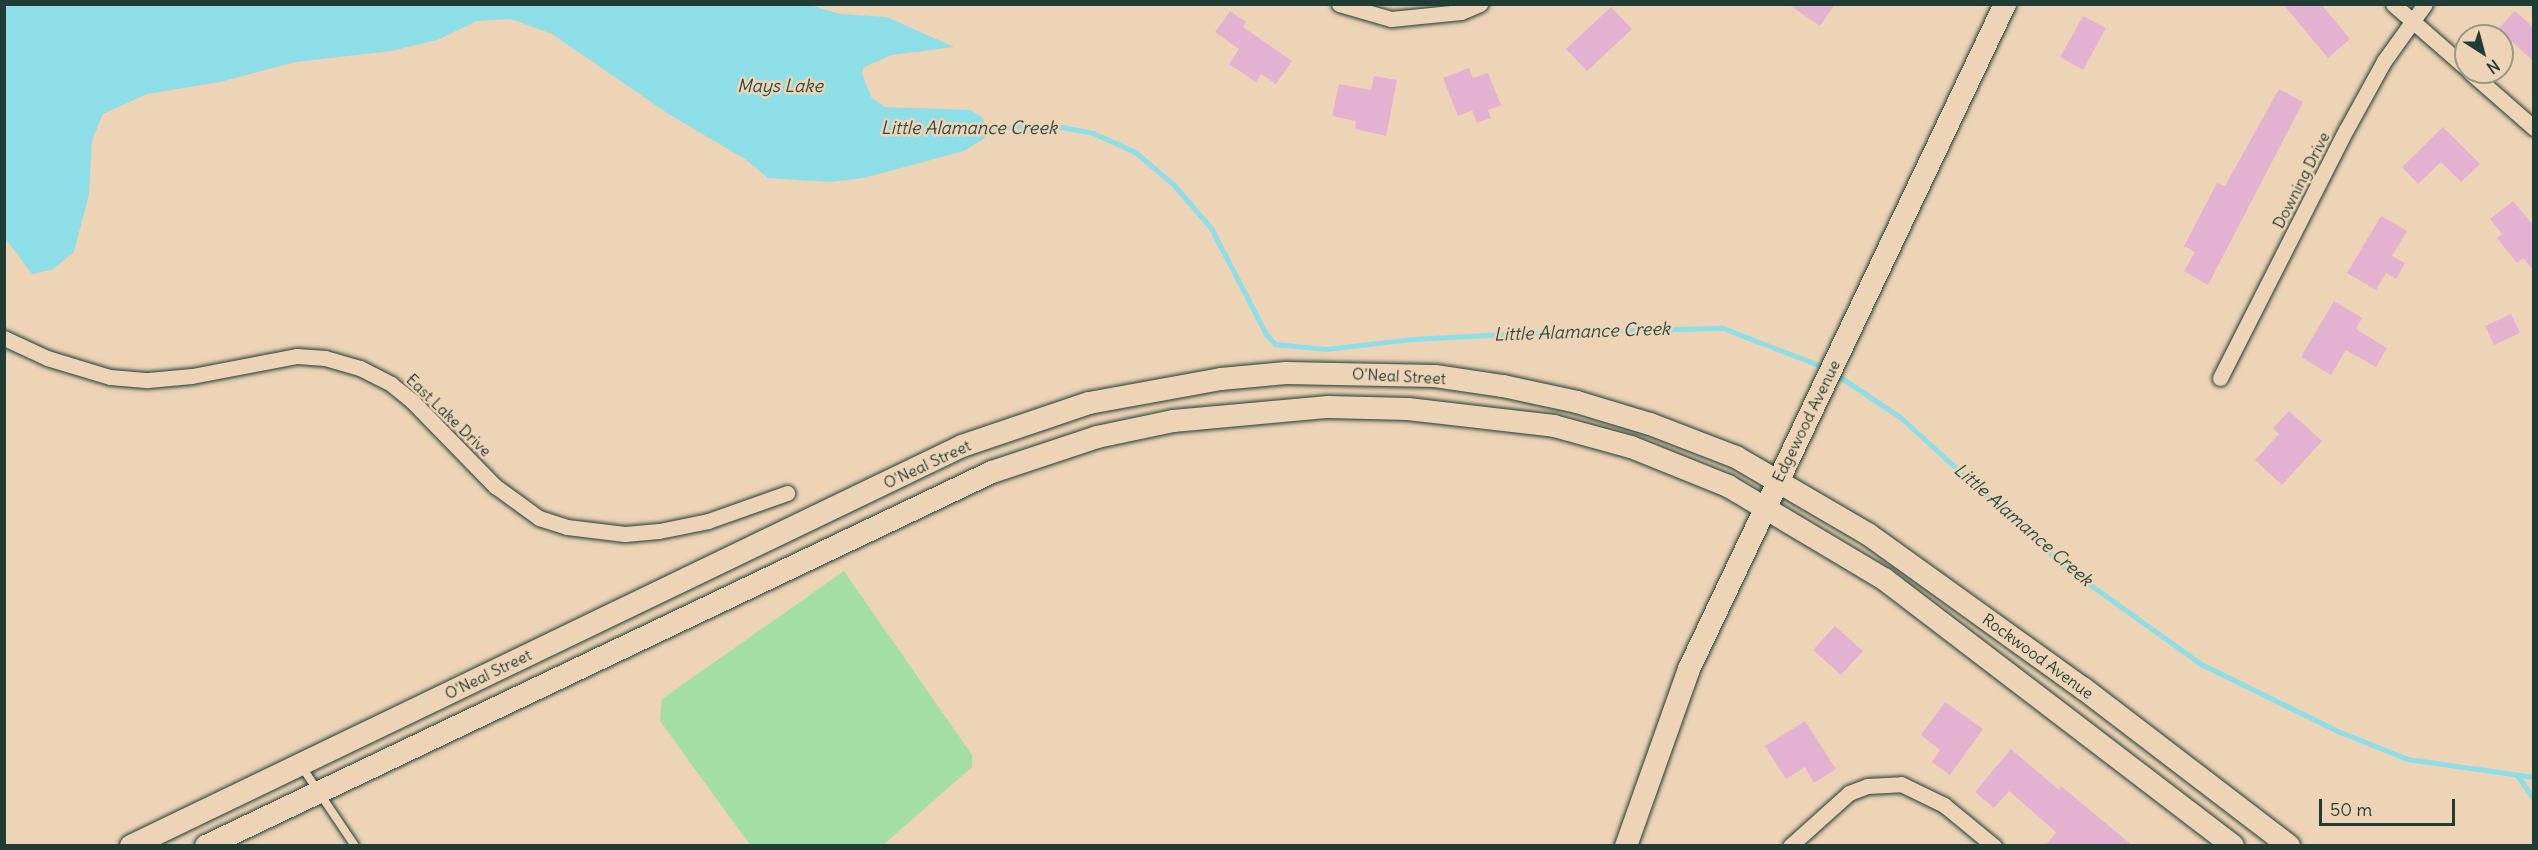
<!DOCTYPE html>
<style>
body{margin:0}
#map{position:relative;width:2538px;height:850px;overflow:hidden;background:#eed4b6;font-family:Delius,sans-serif}
div>[style]{position:absolute}
.green>*{inset:0;background:#a3dfa5}
.water>*{inset:0;background:#8ddee6}
.stream>*{height:5px;margin:-2.5px;padding:0 2.5px;transform-origin:2.5px;border-radius:2.5px;background:#8ddee6}
.building>*{inset:0;background:#e4b2d1}
.roads{filter:drop-shadow(0 0 2px #1f3d34) drop-shadow(0 0 2px #1f3d34)}
.lane>*{height:8px;margin:-4px;padding:0 4px;transform-origin:4px;border-radius:4px;background:#eed4b6}
.street>*{height:15px;margin:-7.5px;padding:0 7.5px;transform-origin:7.5px;border-radius:7.5px;background:#eed4b6}
.secondary>*{height:22px;margin:-11px;padding:0 11px;transform-origin:11px;border-radius:11px;background:#eed4b6}
span{translate:-50% -50%;white-space:nowrap;text-align:center;line-height:1.15;-webkit-text-stroke:5px #eed4b6;paint-order:stroke}
.street-label{font-size:16px;color:#1f3d34}
.water-label{font-size:18px;color:#2a4d46;font-style:italic}
.frame{position:absolute;inset:0;border:6px solid #1f3d34;pointer-events:none}
.north{position:absolute;left:2454px;top:24px;width:60px;height:60px;box-sizing:border-box;background:#eed4b6;border:2px solid #9b9882;border-radius:50%;rotate:144deg;font-size:16px;font-weight:700;line-height:24px;text-align:center;color:#1f3d34}
.north::after{content:'';display:block;margin:auto;width:21px;height:27px;background:#1f3d34;clip-path:polygon(50% 0,100% 100%,50% 72%,0 100%)}
.scale{position:absolute;left:2319px;top:799px;width:136px;height:27px;box-sizing:border-box;border:3px solid #1f3d34;border-top:0;padding-left:8px;font-size:18px;line-height:21px;white-space:nowrap;color:#1f3d34;-webkit-text-stroke:4px #eed4b6;paint-order:stroke}
</style>
<div id="map">
<div class="green">
<div style="clip-path:polygon(844px 571px,972px 755px,972px 767px,883px 845px,750px 845px,660px 721px,662px 699px)"></div>
</div>
<div class="water">
<div style="clip-path:polygon(5px 4px,810px 5px,840px 14px,887px 17px,954px 47px,892px 55px,864px 67px,862px 73px,871px 97px,885px 107px,971px 110px,983px 118px,987px 129px,985px 138px,964px 151px,864px 178px,830px 182px,768px 178px,745px 159px,670px 115px,552px 34px,511px 19px,477px 21px,437px 40px,391px 51px,296px 62px,220px 82px,147px 94px,103px 114px,92px 140px,89px 194px,74px 252px,52px 270px,32px 274px,5px 238px)"></div>
</div>
<div class="stream">
<div style="left:982px;top:129px;width:68px;rotate:-3.4deg"></div>
<div style="left:1050px;top:125px;width:44px;rotate:10.5deg"></div>
<div style="left:1093px;top:133px;width:46px;rotate:24.3deg"></div>
<div style="left:1135px;top:152px;width:51px;rotate:40.2deg"></div>
<div style="left:1174px;top:185px;width:57px;rotate:49.3deg"></div>
<div style="left:1211px;top:228px;width:119px;rotate:62.6deg"></div>
<div style="left:1266px;top:334px;width:13px;rotate:48deg"></div>
<div style="left:1275px;top:344px;width:51px;rotate:5.6deg"></div>
<div style="left:1326px;top:349px;width:88px;rotate:-6.6deg"></div>
<div style="left:1413px;top:339px;width:113px;rotate:-3deg"></div>
<div style="left:1526px;top:333px;width:197px;rotate:-1.5deg"></div>
<div style="left:1723px;top:328px;width:110px;rotate:21.2deg"></div>
<div style="left:1834px;top:373px;width:79px;rotate:33.7deg"></div>
<div style="left:1900px;top:417px;width:222px;rotate:42.3deg"></div>
<div style="left:2064px;top:566px;width:168px;rotate:35.6deg"></div>
<div style="left:2201px;top:664px;width:155px;rotate:26.1deg"></div>
<div style="left:2340px;top:732px;width:72px;rotate:21.9deg"></div>
<div style="left:2407px;top:759px;width:128px;rotate:8.1deg"></div>
<div style="left:2517px;top:775px;width:29px;rotate:55deg"></div>
</div>
<div class="building">
<div style="clip-path:polygon(1788px 4px,1835px 4px,1820px 26px)"></div>
<div style="clip-path:polygon(2283px 4px,2321px 4px,2350px 39px,2328px 58px)"></div>
<div style="clip-path:polygon(1611px 7px,1632px 29px,1587px 71px,1566px 49px)"></div>
<div style="clip-path:polygon(1230px 11px,1246px 22px,1243px 27px,1292px 61px,1276px 84px,1261px 74px,1256px 82px,1229px 64px,1239px 49px,1215px 32px)"></div>
<div style="clip-path:polygon(2515px 11px,2534px 28px,2534px 62px,2498px 29px)"></div>
<div style="clip-path:polygon(2083px 16px,2106px 28px,2083px 70px,2060px 57px)"></div>
<div style="clip-path:polygon(1469px 68px,1473px 78px,1488px 73px,1501px 105px,1488px 110px,1491px 118px,1477px 123px,1472px 110px,1458px 116px,1443px 78px)"></div>
<div style="clip-path:polygon(1374px 76px,1397px 80px,1386px 136px,1355px 129px,1356px 121px,1332px 116px,1339px 84px,1371px 90px)"></div>
<div style="clip-path:polygon(2279px 89px,2303px 102px,2208px 285px,2184px 271px,2195px 252px,2184px 246px,2217px 183px,2225px 186px)"></div>
<div style="clip-path:polygon(2443px 127px,2480px 164px,2461px 182px,2441px 162px,2418px 184px,2402px 167px)"></div>
<div style="clip-path:polygon(2513px 201px,2534px 226px,2534px 271px,2523px 258px,2517px 263px,2497px 238px,2502px 234px,2490px 219px)"></div>
<div style="clip-path:polygon(2381px 216px,2407px 231px,2392px 256px,2405px 263px,2396px 279px,2386px 273px,2376px 290px,2347px 273px)"></div>
<div style="clip-path:polygon(2334px 301px,2362px 318px,2356px 329px,2387px 348px,2376px 367px,2346px 350px,2331px 375px,2301px 357px)"></div>
<div style="clip-path:polygon(2511px 314px,2520px 333px,2494px 345px,2485px 326px)"></div>
<div style="clip-path:polygon(2289px 411px,2322px 441px,2282px 485px,2255px 460px,2279px 434px,2273px 428px)"></div>
<div style="clip-path:polygon(1835px 626px,1863px 651px,1841px 675px,1813px 650px)"></div>
<div style="clip-path:polygon(1945px 702px,1983px 729px,1950px 775px,1932px 762px,1940px 750px,1921px 735px)"></div>
<div style="clip-path:polygon(1805px 721px,1836px 769px,1814px 783px,1805px 767px,1786px 779px,1765px 746px)"></div>
<div style="clip-path:polygon(2011px 749px,2059px 790px,2061px 786px,2133px 846px,2045px 846px,2056px 832px,2009px 791px,1994px 808px,1975px 792px)"></div>
</div>
<div class="roads">
<div class="lane">
<div style="left:302px;top:767px;width:95px;rotate:56.1deg"></div>
</div>
<div class="street">
<div style="left:1339px;top:4px;width:54px;rotate:16.1deg"></div>
<div style="left:1391px;top:19px;width:70px;rotate:-5.7deg"></div>
<div style="left:1461px;top:12px;width:21px;rotate:-23deg"></div>
<div style="left:2393px;top:4px;width:97px;rotate:41.2deg"></div>
<div style="left:2470px;top:72px;width:85px;rotate:41.2deg"></div>
<div style="left:4px;top:338px;width:47px;rotate:24.9deg"></div>
<div style="left:47px;top:358px;width:66px;rotate:16.8deg"></div>
<div style="left:110px;top:377px;width:38px;rotate:5deg"></div>
<div style="left:148px;top:380px;width:44px;rotate:-5.2deg"></div>
<div style="left:192px;top:376px;width:107px;rotate:-10.8deg"></div>
<div style="left:297px;top:356px;width:28px;rotate:4deg"></div>
<div style="left:325px;top:358px;width:36px;rotate:16deg"></div>
<div style="left:360px;top:368px;width:35px;rotate:27deg"></div>
<div style="left:391px;top:384px;width:27px;rotate:39deg"></div>
<div style="left:412px;top:401px;width:119px;rotate:45.7deg"></div>
<div style="left:495px;top:486px;width:54px;rotate:36deg"></div>
<div style="left:539px;top:518px;width:29px;rotate:18deg"></div>
<div style="left:567px;top:527px;width:58px;rotate:6.9deg"></div>
<div style="left:625px;top:534px;width:34px;rotate:-5deg"></div>
<div style="left:659px;top:531px;width:50px;rotate:-11.5deg"></div>
<div style="left:708px;top:521px;width:84px;rotate:-19.5deg"></div>
<div style="left:2220px;top:378px;width:278px;rotate:-63.1deg"></div>
<div style="left:2346px;top:130px;width:79px;rotate:-61.2deg"></div>
<div style="left:2384px;top:61px;width:70px;rotate:-54.3deg"></div>
<div style="left:1790px;top:846px;width:79px;rotate:-41.9deg"></div>
<div style="left:1849px;top:793px;width:19px;rotate:-21deg"></div>
<div style="left:1867px;top:786px;width:34px;rotate:-3deg"></div>
<div style="left:1901px;top:784px;width:48px;rotate:26deg"></div>
<div style="left:1944px;top:805px;width:65px;rotate:39.4deg"></div>
</div>
<div class="secondary">
<div style="left:131px;top:846px;width:922px;rotate:-25.7deg"></div>
<div style="left:962px;top:446px;width:134px;rotate:-18.7deg"></div>
<div style="left:1089px;top:403px;width:134px;rotate:-10.3deg"></div>
<div style="left:1221px;top:379px;width:65px;rotate:-5.3deg"></div>
<div style="left:1286px;top:373px;width:149px;rotate:1.2deg"></div>
<div style="left:1435px;top:376px;width:69px;rotate:8.4deg"></div>
<div style="left:1503px;top:386px;width:76px;rotate:12.2deg"></div>
<div style="left:1577px;top:402px;width:76px;rotate:16.8deg"></div>
<div style="left:1650px;top:424px;width:92px;rotate:21deg"></div>
<div style="left:1736px;top:457px;width:153px;rotate:30.3deg"></div>
<div style="left:1868px;top:534px;width:266px;rotate:35.7deg"></div>
<div style="left:2084px;top:689px;width:258px;rotate:37.4deg"></div>
<div style="left:206px;top:846px;width:870px;rotate:-25.45deg"></div>
<div style="left:992px;top:472px;width:111px;rotate:-18.4deg"></div>
<div style="left:1097px;top:437px;width:78px;rotate:-11.9deg"></div>
<div style="left:1173px;top:421px;width:156px;rotate:-5.2deg"></div>
<div style="left:1328px;top:407px;width:80px;rotate:1.4deg"></div>
<div style="left:1408px;top:409px;width:147px;rotate:6.6deg"></div>
<div style="left:1554px;top:426px;width:80px;rotate:15.3deg"></div>
<div style="left:1631px;top:447px;width:105px;rotate:21.9deg"></div>
<div style="left:1728px;top:486px;width:182px;rotate:30.8deg"></div>
<div style="left:1884px;top:579px;width:439px;rotate:37.4deg"></div>
<div style="left:1626px;top:846px;width:188px;rotate:-70.4deg"></div>
<div style="left:1689px;top:669px;width:736px;rotate:-64.58deg"></div>
</div>
</div>
<div class="street-label">
<span style="left:2301px;top:180px;rotate:-63deg">Downing Drive</span>
<span style="left:1399px;top:376px;rotate:3deg">O'Neal Street</span>
<span style="left:449px;top:415px;rotate:44deg">East Lake Drive</span>
<span style="left:1806px;top:421px;rotate:-64deg">Edgewood Avenue</span>
<span style="left:927px;top:464px;rotate:-25deg">O'Neal Street</span>
<span style="left:2038px;top:656px;rotate:36deg">Rockwood Avenue</span>
<span style="left:488px;top:674px;rotate:-26deg">O'Neal Street</span>
</div>
<div class="water-label">
<span style="left:780px;top:86px">Mays Lake</span>
<span style="left:969px;top:128px">Little Alamance Creek</span>
<span style="left:1582px;top:332px;rotate:-2deg">Little Alamance Creek</span>
<span style="left:2023px;top:525px;rotate:41deg">Little Alamance Creek</span>
</div>
<div class="frame"></div>
<div class="north">N</div>
<div class="scale">50 m</div>
</div>
